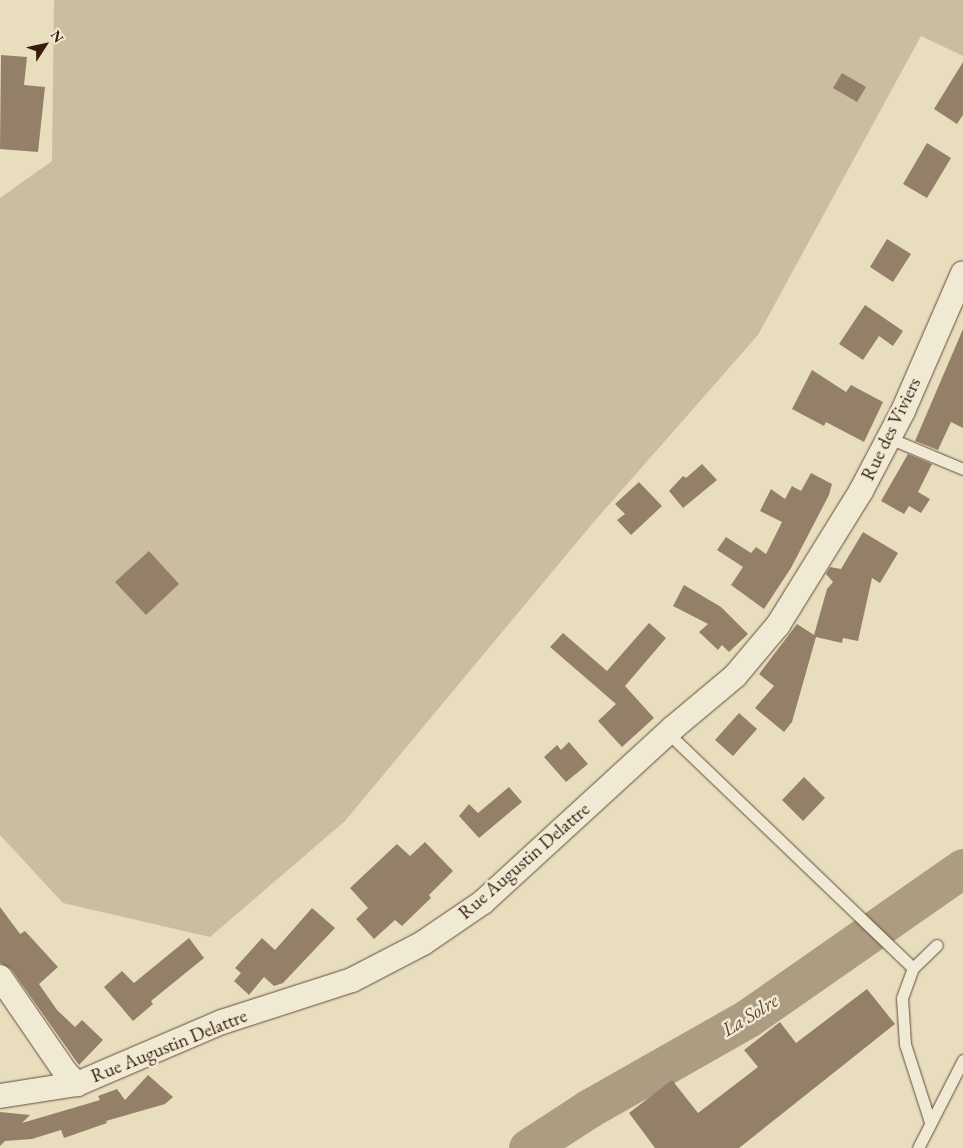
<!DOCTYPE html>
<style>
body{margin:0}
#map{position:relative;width:963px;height:1148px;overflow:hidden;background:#e8debe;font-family:"EB Garamond",serif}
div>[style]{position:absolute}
.green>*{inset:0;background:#cabda0}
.river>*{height:39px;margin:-19.5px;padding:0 19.5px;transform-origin:19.5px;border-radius:19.5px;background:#ac9c82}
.building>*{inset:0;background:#948069}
.roads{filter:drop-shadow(0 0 1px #644c39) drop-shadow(0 0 1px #644c39)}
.lane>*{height:11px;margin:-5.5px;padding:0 5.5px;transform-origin:5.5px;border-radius:5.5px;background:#f0ead5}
.street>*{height:24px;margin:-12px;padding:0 12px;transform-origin:12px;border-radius:12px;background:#f0ead5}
span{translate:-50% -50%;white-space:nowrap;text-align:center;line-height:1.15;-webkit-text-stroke:5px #f0ead5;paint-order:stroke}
.street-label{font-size:19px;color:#381b0d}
.water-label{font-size:20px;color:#614836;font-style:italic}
.north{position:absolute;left:20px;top:20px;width:50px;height:50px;-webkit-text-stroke:4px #f0ead5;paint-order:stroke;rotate:55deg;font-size:14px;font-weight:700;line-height:20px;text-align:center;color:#381b0d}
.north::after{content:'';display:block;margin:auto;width:18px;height:22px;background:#381b0d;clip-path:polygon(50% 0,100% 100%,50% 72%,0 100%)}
</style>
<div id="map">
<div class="green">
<div style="clip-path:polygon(54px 0,963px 0,963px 56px,921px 36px,758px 335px,592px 524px,345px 821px,210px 937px,63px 903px,0 835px,0 198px,52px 161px)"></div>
</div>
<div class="river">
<div style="left:528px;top:1148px;width:72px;rotate:-33deg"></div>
<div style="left:588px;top:1109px;width:184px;rotate:-29.6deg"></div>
<div style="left:748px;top:1018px;width:262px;rotate:-34.9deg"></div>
</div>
<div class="building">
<div style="clip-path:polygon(1px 55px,27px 57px,24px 85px,45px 87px,38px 152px,0 149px)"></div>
<div style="clip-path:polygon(963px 62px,963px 115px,957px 124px,934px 109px)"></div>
<div style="clip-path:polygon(842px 73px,866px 87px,857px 102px,833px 88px)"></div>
<div style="clip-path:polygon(927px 143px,951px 158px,927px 198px,903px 184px)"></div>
<div style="clip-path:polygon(887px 239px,911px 254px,893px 282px,870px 267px)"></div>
<div style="clip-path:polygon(865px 305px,903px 331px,893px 346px,879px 336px,863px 360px,839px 344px)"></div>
<div style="clip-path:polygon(963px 329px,963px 428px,951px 422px,938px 450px,915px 441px)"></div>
<div style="clip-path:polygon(812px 370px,846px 392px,851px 385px,883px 402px,864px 442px,826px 422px,824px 426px,792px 409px)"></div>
<div style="clip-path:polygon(908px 454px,932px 464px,918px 492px,930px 499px,921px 513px,909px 506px,904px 514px,881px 501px)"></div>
<div style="clip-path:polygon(702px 464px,717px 480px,683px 508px,669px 491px,683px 476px,686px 478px)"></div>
<div style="clip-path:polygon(811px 473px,832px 484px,829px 495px,791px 568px,764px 609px,731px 585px,743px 567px,717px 550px,726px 537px,751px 553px,756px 547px,766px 554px,782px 522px,760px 511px,771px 489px,785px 499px,792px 486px,801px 491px)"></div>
<div style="clip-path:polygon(639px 482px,662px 506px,631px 535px,617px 520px,625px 514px,615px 504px)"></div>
<div style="clip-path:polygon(863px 532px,898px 553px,880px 583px,872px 578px,858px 641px,843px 638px,842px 643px,816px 637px,792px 722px,784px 732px,755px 708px,774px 686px,759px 674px,797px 624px,814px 635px,827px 589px,833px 582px,826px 574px,830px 567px,841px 569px)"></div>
<div style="clip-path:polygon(149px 551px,179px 584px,146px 615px,115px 582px)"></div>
<div style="clip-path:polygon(684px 585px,721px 607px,748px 634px,729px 652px,722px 645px,718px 650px,699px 632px,708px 624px,673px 606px)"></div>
<div style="clip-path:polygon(649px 623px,666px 638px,625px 686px,654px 718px,622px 747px,598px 721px,616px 704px,550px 647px,563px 633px,607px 671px)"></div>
<div style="clip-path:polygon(739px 713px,757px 729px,733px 756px,715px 740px)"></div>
<div style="clip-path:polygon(569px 742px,588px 764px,566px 782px,544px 757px,557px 745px,561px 750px)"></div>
<div style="clip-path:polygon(804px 777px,825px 798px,803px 821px,782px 800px)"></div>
<div style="clip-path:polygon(509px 787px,522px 802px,479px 838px,459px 816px,469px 804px,478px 813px)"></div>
<div style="clip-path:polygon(425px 842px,453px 871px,429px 895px,431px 898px,402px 926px,395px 920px,374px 939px,356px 919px,368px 908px,350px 888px,397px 844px,410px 856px)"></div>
<div style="clip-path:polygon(0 907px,20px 934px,25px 931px,58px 967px,39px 984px,57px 1010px,75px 1027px,82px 1020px,103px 1040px,79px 1065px,11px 969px,0 963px)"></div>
<div style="clip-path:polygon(312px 908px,335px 928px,283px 983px,274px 986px,264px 977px,249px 995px,234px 981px,241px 973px,235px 968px,262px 938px,275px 950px)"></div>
<div style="clip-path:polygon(189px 938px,204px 958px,151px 1001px,153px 1004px,133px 1021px,104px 987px,122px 971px,134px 983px)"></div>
<div style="clip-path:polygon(867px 989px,895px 1024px,739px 1148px,655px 1148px,629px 1113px,672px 1080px,698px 1113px,758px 1067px,744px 1050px,780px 1022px,796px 1043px)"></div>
<div style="clip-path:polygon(148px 1075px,173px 1097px,165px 1104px,106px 1121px,107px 1123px,64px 1138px,61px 1130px,32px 1139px,5px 1141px,0 1146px,0 1112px,30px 1115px,22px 1123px,100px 1100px,98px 1096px,117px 1089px,125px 1100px)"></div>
</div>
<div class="roads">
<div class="lane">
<div style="left:889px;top:438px;width:80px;rotate:22.7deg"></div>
<div style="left:668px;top:733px;width:339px;rotate:43.8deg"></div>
<div style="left:930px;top:1122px;width:82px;rotate:-107.8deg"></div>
<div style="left:905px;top:1044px;width:46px;rotate:-93.7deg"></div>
<div style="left:902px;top:998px;width:32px;rotate:-70deg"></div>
<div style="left:913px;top:968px;width:33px;rotate:-44deg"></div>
<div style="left:918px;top:1148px;width:99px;rotate:-62.9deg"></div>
</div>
<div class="street">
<div style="left:0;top:977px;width:116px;rotate:55.5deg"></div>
<div style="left:66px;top:1073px;width:16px;rotate:45deg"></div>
<div style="left:0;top:1096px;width:78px;rotate:-8.9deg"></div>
<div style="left:77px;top:1084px;width:158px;rotate:-23.2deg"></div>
<div style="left:222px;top:1022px;width:137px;rotate:-17.9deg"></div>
<div style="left:352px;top:980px;width:80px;rotate:-27.5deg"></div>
<div style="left:423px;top:943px;width:73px;rotate:-34.3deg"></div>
<div style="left:483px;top:902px;width:258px;rotate:-42.5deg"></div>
<div style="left:673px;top:728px;width:81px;rotate:-40deg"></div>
<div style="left:735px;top:676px;width:67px;rotate:-49.9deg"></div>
<div style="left:778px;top:625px;width:158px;rotate:-58.2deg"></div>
<div style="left:861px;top:491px;width:90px;rotate:-62.3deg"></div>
<div style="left:903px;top:411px;width:150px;rotate:-66.5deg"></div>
</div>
</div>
<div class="street-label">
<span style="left:891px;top:429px;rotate:-64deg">Rue des Viviers</span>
<span style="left:524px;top:861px;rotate:-41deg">Rue Augustin Delattre</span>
<span style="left:169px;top:1046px;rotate:-22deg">Rue Augustin Delattre</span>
</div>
<div class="water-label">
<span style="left:750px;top:1015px;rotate:-32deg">La Solre</span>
</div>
<div class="north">N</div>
</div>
